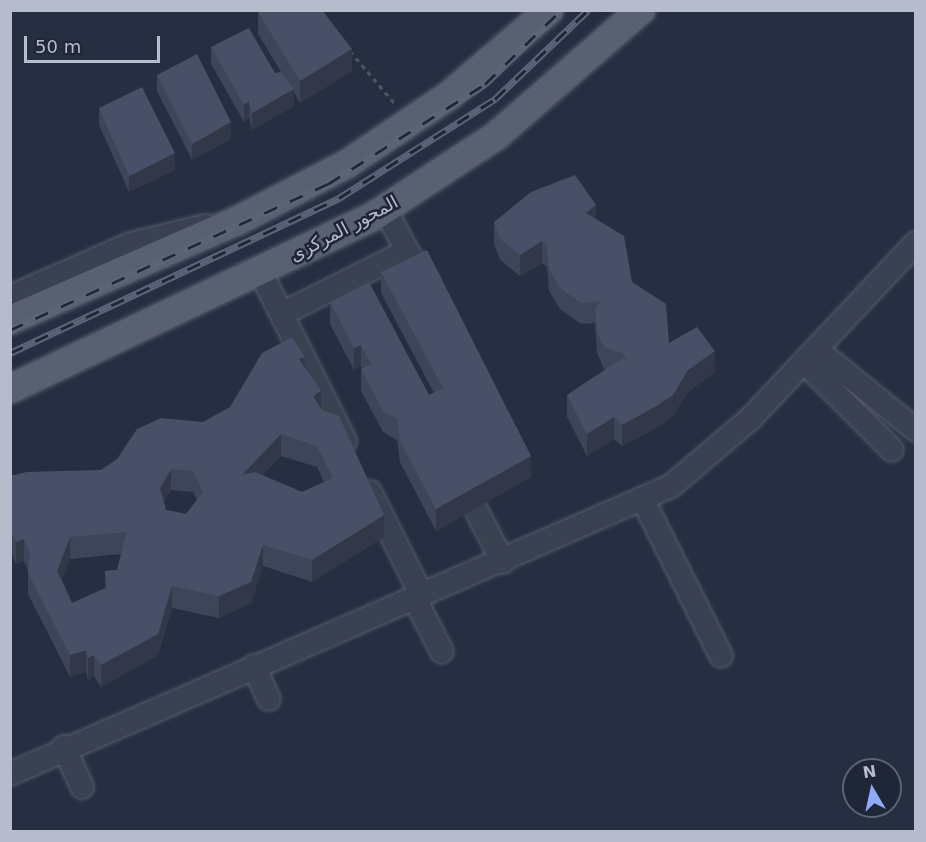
<!DOCTYPE html>
<meta charset="utf-8">
<style>
body{margin:0}
#map{position:relative;width:926px;height:842px;overflow:hidden;background:#262e42;font-family:"DejaVu Sans",Vazirmatn,sans-serif}
div>[style]{position:absolute}
.path>*{height:3px;margin-top:-1.5px;transform-origin:0;background:repeating-linear-gradient(90deg,#46595f 0 4.5px,transparent 0 9px)}
.roads{filter:drop-shadow(0 0 2px #555c6c) drop-shadow(0 0 2px #555c6c)}
.minor>*{height:22px;margin:-11px;padding:0 11px;transform-origin:11px;border-radius:11px;background:#3a4151}
.major>*{height:28px;margin:-14px;padding:0 14px;transform-origin:14px;border-radius:14px;background:#586071}
.rail>*{height:7px;margin-top:-3.5px;transform-origin:0;background:repeating-linear-gradient(90deg,#1f2637 0 14px,#5c6478 0 28px);box-sizing:border-box;border-block:2px solid #5c6478}
.wall>*{inset:0;background:#3d4558}
.shaded-wall>*{inset:0;background:#323847}
.building>*{inset:0;background:#475066}
span{translate:-50% -50%;white-space:nowrap;text-align:center;line-height:1.15;-webkit-text-stroke:5px #1f2637;paint-order:stroke}
.street-label{font-size:18px;color:#b7bccc}
.frame{position:absolute;inset:0;border:12px solid #b7bccc;pointer-events:none}
.north{position:absolute;left:842px;top:758px;width:60px;height:60px;box-sizing:border-box;background:#1f2637;border:2px solid #5c6273;border-radius:50%;rotate:351deg;font-size:16px;font-weight:700;line-height:24px;text-align:center;color:#b7bccc}
.north::after{content:'';display:block;margin:auto;width:21px;height:27px;background:#8faaf9;clip-path:polygon(50% 0,100% 100%,50% 72%,0 100%)}
.scale{position:absolute;left:24px;top:36px;width:136px;height:27px;box-sizing:border-box;border:3px solid #b7bccc;border-top:0;padding-left:8px;font-size:18px;line-height:21px;white-space:nowrap;color:#b7bccc;-webkit-text-stroke:4px #1f2637;paint-order:stroke}
</style>
<div id="map">
<div class="path">
<div style="left:350px;top:51px;width:71px;rotate:49.6deg"></div>
</div>
<div class="roads">
<div class="minor">
<div style="left:407px;top:251px;width:37px;rotate:57deg"></div>
<div style="left:261px;top:273px;width:188px;rotate:63.4deg"></div>
<div style="left:10px;top:297px;width:132px;rotate:-23.7deg"></div>
<div style="left:131px;top:244px;width:77px;rotate:-13.5deg"></div>
<div style="left:282px;top:314px;width:140px;rotate:-26.7deg"></div>
<div style="left:407px;top:251px;width:47px;rotate:-117.6deg"></div>
<div style="left:816px;top:349px;width:129px;rotate:39deg"></div>
<div style="left:804px;top:362px;width:124px;rotate:45deg"></div>
<div style="left:370px;top:492px;width:116px;rotate:63.4deg"></div>
<div style="left:644px;top:502px;width:172px;rotate:63.4deg"></div>
<div style="left:474px;top:506px;width:63px;rotate:62.6deg"></div>
<div style="left:415px;top:599px;width:59px;rotate:63deg"></div>
<div style="left:254px;top:666px;width:36px;rotate:66deg"></div>
<div style="left:64px;top:747px;width:44px;rotate:65.8deg"></div>
<div style="left:10px;top:774px;width:721px;rotate:-23.54deg"></div>
<div style="left:671px;top:486px;width:104px;rotate:-40.3deg"></div>
<div style="left:750px;top:419px;width:242px;rotate:-46.7deg"></div>
</div>
<div class="major">
<div style="left:10px;top:320px;width:248px;rotate:-23.6deg"></div>
<div style="left:237px;top:221px;width:124px;rotate:-27.4deg"></div>
<div style="left:347px;top:164px;width:125px;rotate:-33.9deg"></div>
<div style="left:451px;top:94px;width:129px;rotate:-40.6deg"></div>
<div style="left:10px;top:389px;width:403px;rotate:-25.4deg"></div>
<div style="left:374px;top:216px;width:146px;rotate:-33.3deg"></div>
<div style="left:496px;top:136px;width:192px;rotate:-41deg"></div>
</div>
</div>
<div class="rail">
<div style="left:10px;top:330px;width:350px;rotate:-24.7deg"></div>
<div style="left:328px;top:184px;width:186px;rotate:-32.5deg"></div>
<div style="left:485px;top:84px;width:106px;rotate:-44.2deg"></div>
<div style="left:10px;top:353px;width:364px;rotate:-25.2deg"></div>
<div style="left:339px;top:198px;width:185px;rotate:-32.4deg"></div>
<div style="left:495px;top:99px;width:129px;rotate:-43.7deg"></div>
</div>
<div class="wall">
<div style="clip-path:polygon(258px 12px,352px 71px,300px 103px,294px 92px,294px 106px,252px 130px,249px 117px,244px 122px,211px 64px,211px 47px,275px 73px,283px 75px,258px 34px)"></div>
<div style="clip-path:polygon(157px 75px,231px 139px,192px 160px,157px 91px)"></div>
<div style="clip-path:polygon(99px 108px,175px 170px,129px 192px,99px 125px)"></div>
<div style="clip-path:polygon(596px 220px,669px 343px,715px 372px,688px 392px,673px 416px,658px 427px,622px 446px,614px 439px,587px 456px,567px 417px,567px 395px,606px 369px,604px 369px,597px 353px,595px 323px,581px 324px,560px 309px,549px 291px,547px 267px,542px 263px,520px 276px,500px 260px,494px 244px,494px 222px)"></div>
<div style="clip-path:polygon(381px 272px,531px 477px,436px 531px,400px 462px,397px 440px,383px 432px,361px 391px,361px 369px,362px 369px,361px 366px,354px 370px,330px 324px,330px 302px,429px 395px,434px 393px,381px 293px)"></div>
<div style="clip-path:polygon(evenodd,305px 368px,321px 408px,384px 537px,312px 582px,263px 566px,251px 603px,219px 618px,172px 608px,158px 655px,101px 687px,94px 676px,88px 680px,86px 672px,70px 677px,28px 594px,28px 570px,24px 561px,16px 564px,10px 551px,10px 476px,101px 470px,203px 422px,305px 368px,281px 456px,317px 467px,324px 482px,302px 492px,262px 475px,281px 456px,305px 368px,171px 490px,193px 492px,197px 500px,186px 514px,166px 510px,164px 502px,171px 490px,305px 368px,121px 554px,117px 570px,105px 571px,105px 588px,72px 603px,62px 580px,70px 559px,121px 554px)"></div>
</div>
<div class="shaded-wall">
<div style="clip-path:polygon(352px 49px,352px 71px,300px 103px,300px 81px)"></div>
<div style="clip-path:polygon(294px 89px,294px 106px,252px 130px,252px 113px)"></div>
<div style="clip-path:polygon(249px 101px,249px 117px,244px 122px,244px 105px)"></div>
<div style="clip-path:polygon(231px 122px,231px 139px,192px 160px,192px 144px)"></div>
<div style="clip-path:polygon(175px 153px,175px 170px,129px 192px,129px 176px)"></div>
<div style="clip-path:polygon(596px 205px,596px 227px,586px 213px)"></div>
<div style="clip-path:polygon(542px 241px,542px 263px,520px 276px,520px 255px)"></div>
<div style="clip-path:polygon(361px 345px,361px 366px,354px 370px,354px 348px)"></div>
<div style="clip-path:polygon(715px 351px,715px 372px,688px 392px,673px 416px,658px 427px,622px 446px,622px 425px,688px 370px)"></div>
<div style="clip-path:polygon(305px 357px,305px 378px,299px 359px)"></div>
<div style="clip-path:polygon(321px 391px,321px 412px,313px 396px)"></div>
<div style="clip-path:polygon(614px 417px,614px 439px,587px 456px,587px 434px)"></div>
<div style="clip-path:polygon(281px 434px,281px 456px,242px 497px,242px 475px)"></div>
<div style="clip-path:polygon(531px 456px,531px 477px,436px 531px,436px 509px)"></div>
<div style="clip-path:polygon(171px 469px,171px 490px,160px 509px,160px 488px)"></div>
<div style="clip-path:polygon(384px 515px,384px 537px,312px 582px,312px 560px)"></div>
<div style="clip-path:polygon(70px 537px,70px 559px,57px 593px,57px 571px)"></div>
<div style="clip-path:polygon(24px 539px,24px 561px,16px 564px,16px 542px)"></div>
<div style="clip-path:polygon(263px 545px,263px 566px,251px 603px,219px 618px,219px 596px)"></div>
<div style="clip-path:polygon(172px 586px,172px 608px,158px 655px,101px 687px,101px 665px)"></div>
<div style="clip-path:polygon(86px 650px,86px 672px,70px 677px,70px 655px)"></div>
<div style="clip-path:polygon(94px 655px,94px 676px,88px 680px,88px 658px)"></div>
</div>
<div class="building">
<div style="clip-path:polygon(261px 10px,322px 10px,352px 49px,300px 81px,258px 12px)"></div>
<div style="clip-path:polygon(249px 28px,275px 73px,281px 72px,294px 89px,252px 113px,249px 101px,244px 105px,211px 47px)"></div>
<div style="clip-path:polygon(197px 54px,231px 122px,192px 144px,157px 75px)"></div>
<div style="clip-path:polygon(142px 87px,175px 153px,129px 176px,99px 108px)"></div>
<div style="clip-path:polygon(575px 175px,596px 205px,586px 213px,624px 236px,632px 282px,666px 304px,669px 343px,697px 327px,715px 351px,688px 370px,673px 395px,658px 405px,622px 425px,614px 417px,587px 434px,567px 395px,623px 358px,628px 362px,624px 354px,604px 347px,597px 332px,595px 308px,601px 301px,581px 303px,560px 288px,549px 269px,547px 245px,542px 241px,520px 255px,500px 239px,494px 222px,531px 192px)"></div>
<div style="clip-path:polygon(427px 250px,531px 456px,436px 509px,400px 441px,397px 419px,383px 411px,361px 369px,371px 364px,361px 345px,354px 348px,330px 302px,369px 282px,429px 395px,443px 388px,381px 272px)"></div>
<div style="clip-path:polygon(evenodd,292px 337px,305px 357px,299px 359px,321px 391px,313px 396px,322px 410px,339px 416px,384px 515px,312px 560px,263px 545px,251px 582px,219px 596px,172px 586px,158px 634px,101px 665px,94px 655px,88px 658px,86px 650px,70px 655px,28px 573px,30px 553px,24px 539px,16px 542px,10px 529px,10px 476px,27px 472px,101px 470px,117px 459px,137px 429px,161px 418px,203px 422px,230px 407px,262px 353px,292px 337px,281px 434px,317px 446px,333px 478px,302px 492px,255px 472px,242px 475px,281px 434px,292px 337px,171px 469px,193px 471px,203px 492px,186px 514px,166px 510px,160px 488px,171px 469px,292px 337px,127px 532px,117px 570px,105px 571px,107px 588px,72px 603px,57px 571px,70px 537px,127px 532px)"></div>
</div>
<div class="street-label">
<span style="left:344px;top:229px;rotate:-28deg">المحور المركزى</span>
</div>
<div class="frame"></div>
<div class="north">N</div>
<div class="scale">50 m</div>
</div>
